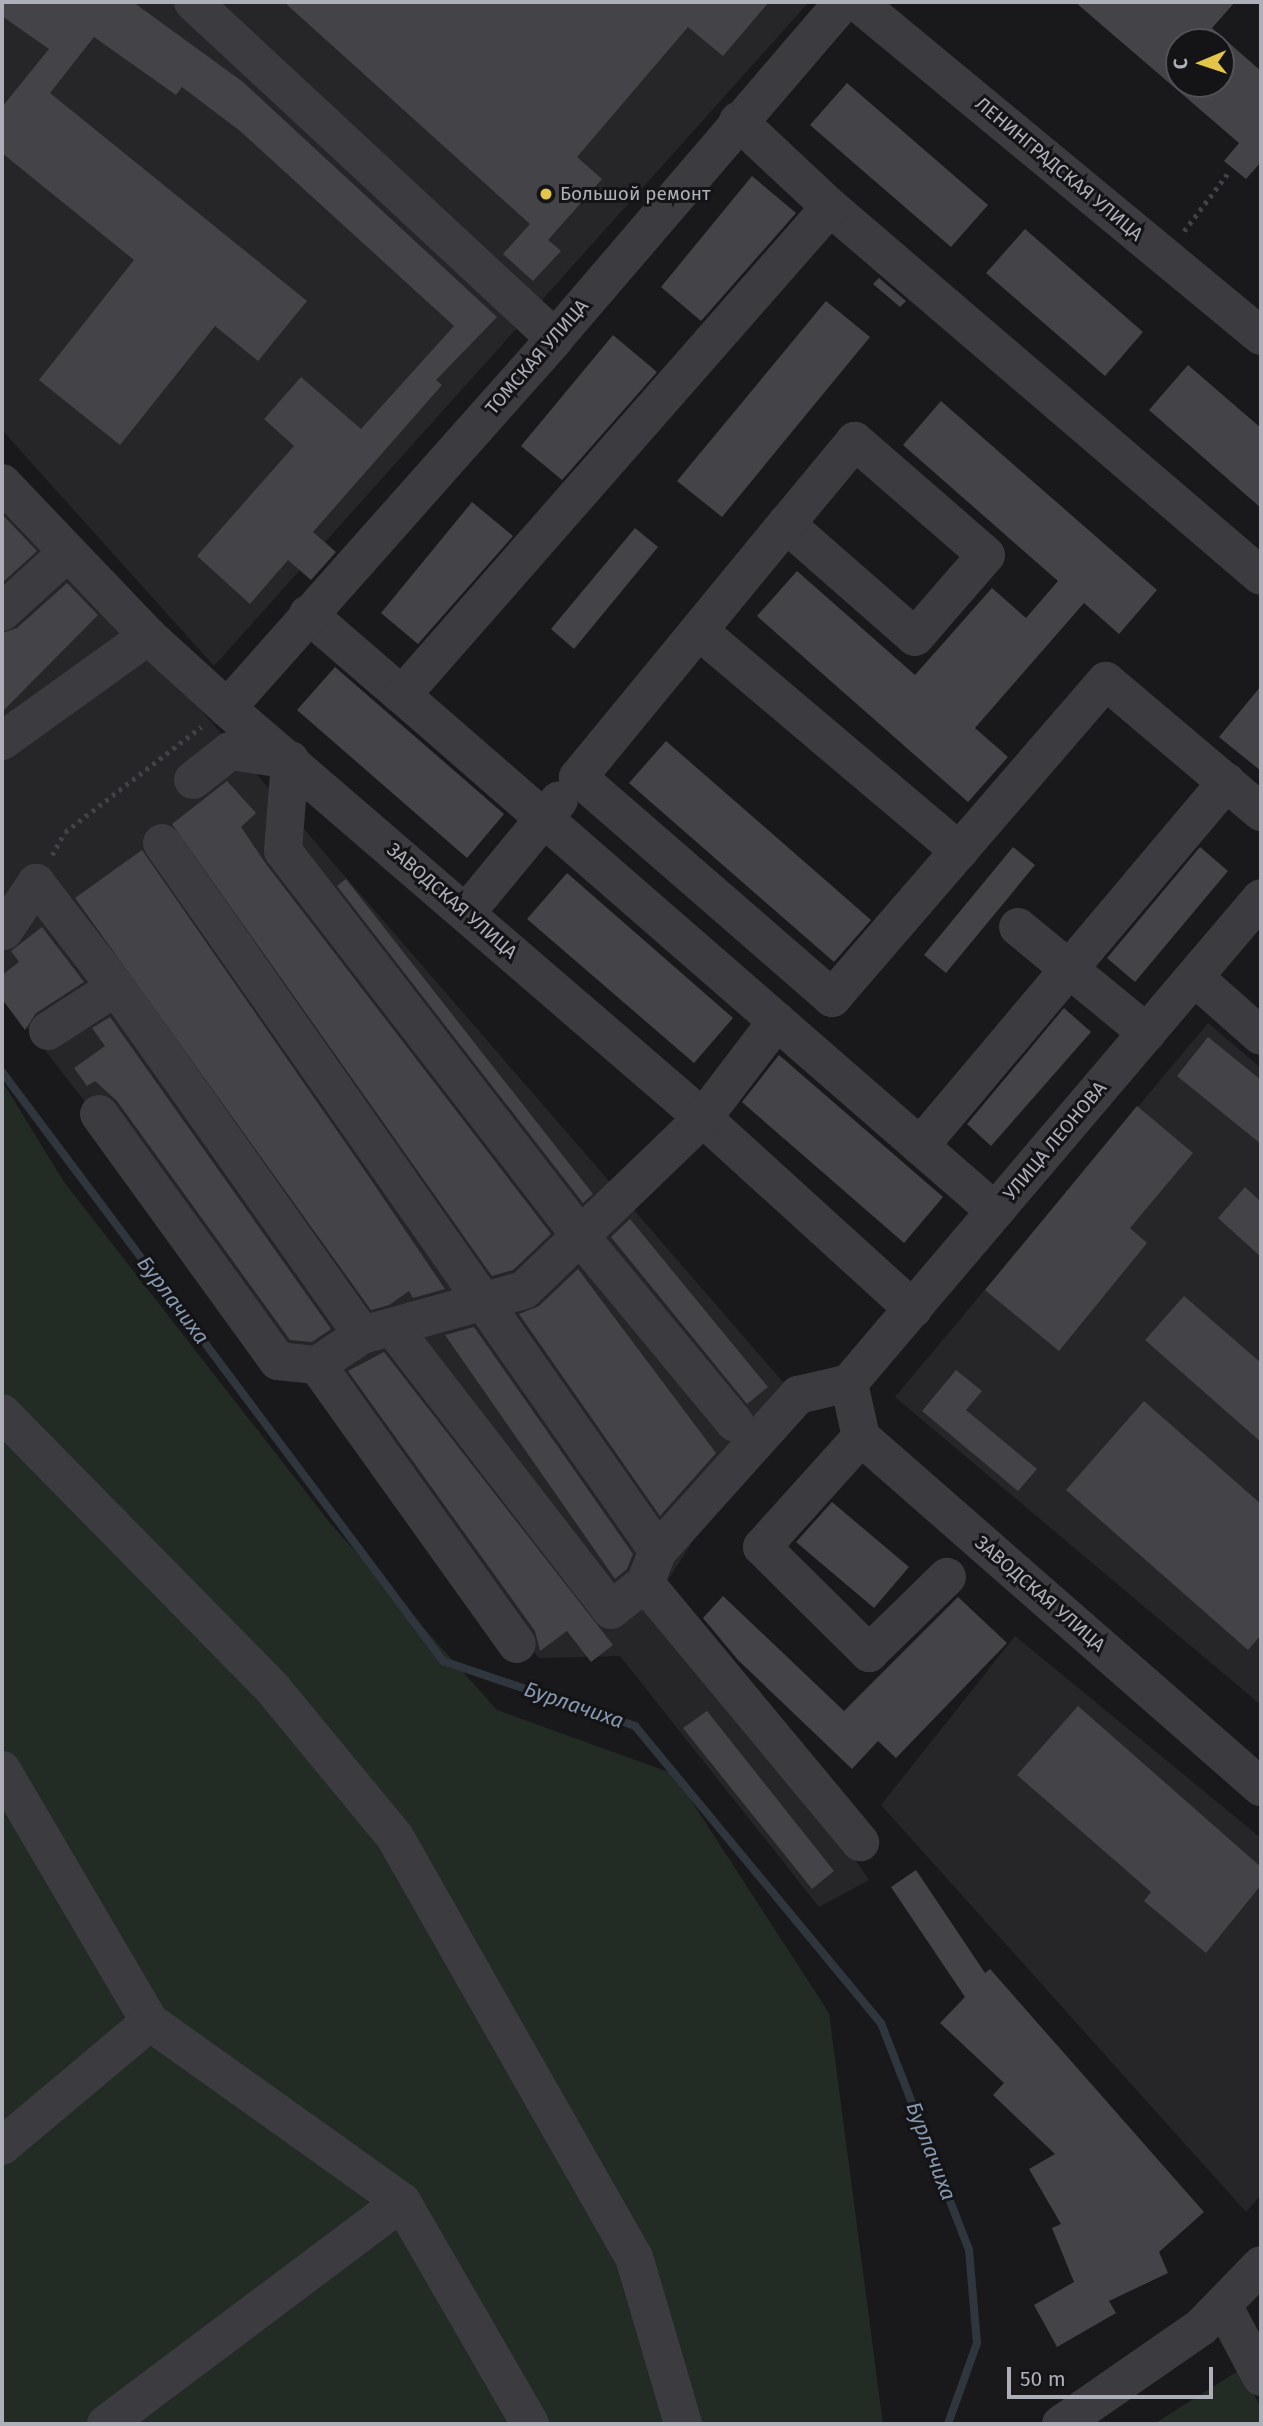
<!DOCTYPE html>
<meta charset="utf-8">
<style>
body{margin:0}
#map{position:relative;width:1263px;height:2426px;overflow:hidden;background:#19191b;font-family:"Fira Sans",sans-serif}
div>[style]{position:absolute}
.built>*{inset:0;background:#262528}
.green>*{inset:0;background:#232b25}
.stream>*{height:8px;margin:-4px;padding:0 4px;transform-origin:4px;border-radius:4px;background:#30363e}
.building>*{inset:0;background:#444448}
.path>*{height:4.5px;margin-top:-2.25px;transform-origin:0;background:repeating-linear-gradient(90deg,#414147 0 3.5px,transparent 0 8.5px)}
.minor>*{height:38px;margin:-19px;padding:0 19px;transform-origin:19px;border-radius:19px;background:#3b3b40}
.dots>*{width:19px;height:19px;translate:-50% -50%;box-sizing:border-box;border:4px solid #141416;border-radius:50%}
span{translate:-50% -50%;white-space:nowrap;text-align:center;line-height:1.15;-webkit-text-stroke:6px #141416;paint-order:stroke}
.street-label{font-size:19px;color:#adafb9}
.poi-label{font-size:19px;color:#adafb9}
.left{translate:0 -50%;text-align:left}
.water-label{font-size:21px;color:#8798b1;font-style:italic}
.frame{position:absolute;inset:0;border:4px solid #adafb9;pointer-events:none}
.north{position:absolute;left:1165px;top:28px;width:70px;height:70px;box-sizing:border-box;background:#141416;border:2px solid #515257;border-radius:50%;rotate:268deg;font-size:19px;font-weight:700;line-height:28px;text-align:center;color:#adafb9}
.north::after{content:'';display:block;margin:auto;width:24px;height:32px;background:#e2c54a;clip-path:polygon(50% 0,100% 100%,50% 72%,0 100%)}
.scale{position:absolute;left:1007px;top:2367px;width:206px;height:32px;box-sizing:border-box;border:4px solid #adafb9;border-top:0;padding-left:9px;font-size:21px;line-height:24px;white-space:nowrap;color:#adafb9;-webkit-text-stroke:5px #141416;paint-order:stroke}
</style>
<div id="map">
<div class="built">
<div style="clip-path:polygon(2px 2px,809px 2px,214px 666px,2px 430px)"></div>
<div style="clip-path:polygon(2px 500px,129px 627px,789px 1389px,667px 1582px,869px 1880px,819px 1907px,620px 1656px,539px 1658px,269px 1339px,2px 995px)"></div>
<div style="clip-path:polygon(1208px 1023px,1261px 1068px,1261px 1705px,895px 1397px)"></div>
<div style="clip-path:polygon(1015px 1636px,1261px 1838px,1261px 2195px,1246px 2212px,881px 1805px)"></div>
</div>
<div class="green">
<div style="clip-path:polygon(2px 1081px,64px 1182px,330px 1523px,497px 1710px,674px 1774px,829px 2013px,883px 2424px,2px 2424px)"></div>
<div style="clip-path:polygon(1241px 2369px,1261px 2408px,1261px 2424px,1154px 2424px)"></div>
</div>
<div class="stream">
<div style="left:2px;top:1072px;width:736px;rotate:53.18deg"></div>
<div style="left:443px;top:1661px;width:203px;rotate:18.7deg"></div>
<div style="left:635px;top:1726px;width:386px;rotate:50.4deg"></div>
<div style="left:881px;top:2023px;width:243px;rotate:68.8deg"></div>
<div style="left:969px;top:2250px;width:93px;rotate:85.1deg"></div>
<div style="left:977px;top:2343px;width:86px;rotate:109.7deg"></div>
</div>
<div class="building">
<div style="clip-path:polygon(2px 2px,133px 2px,243px 82px,497px 317px,436px 380px,442px 385px,313px 532px,336px 552px,311px 580px,288px 560px,250px 604px,197px 556px,294px 446px,264px 419px,301px 377px,361px 429px,454px 326px,240px 131px,182px 87px,176px 95px,94px 37px,50px 93px,307px 301px,258px 361px,215px 326px,120px 445px,39px 380px,134px 260px,2px 153px,2px 107px,49px 49px,2px 16px)"></div>
<div style="clip-path:polygon(284px 2px,769px 2px,723px 56px,688px 27px,577px 157px,602px 179px,548px 240px,561px 251px,533px 281px,503px 254px,530px 224px)"></div>
<div style="clip-path:polygon(evenodd,1075px 2px,1235px 2px,1212px 28px,1261px 71px,1261px 162px,1246px 179px,1224px 161px,1239px 143px,1075px 2px,1179px 42px,1221px 42px,1221px 84px,1179px 84px,1179px 42px)"></div>
<div style="clip-path:polygon(847px 83px,988px 205px,951px 247px,810px 125px)"></div>
<div style="clip-path:polygon(752px 176px,796px 213px,701px 321px,661px 287px)"></div>
<div style="clip-path:polygon(1025px 229px,1143px 332px,1105px 376px,986px 273px)"></div>
<div style="clip-path:polygon(879px 278px,906px 301px,900px 307px,873px 284px)"></div>
<div style="clip-path:polygon(826px 301px,870px 337px,722px 517px,677px 481px)"></div>
<div style="clip-path:polygon(613px 335px,657px 372px,562px 480px,521px 446px)"></div>
<div style="clip-path:polygon(1188px 365px,1261px 428px,1261px 508px,1149px 410px)"></div>
<div style="clip-path:polygon(941px 401px,1157px 590px,1119px 634px,1084px 603px,975px 728px,1008px 757px,968px 802px,757px 616px,797px 571px,915px 675px,992px 588px,1026px 618px,1058px 581px,903px 445px)"></div>
<div style="clip-path:polygon(472px 502px,513px 536px,418px 644px,381px 613px)"></div>
<div style="clip-path:polygon(2px 514px,37px 551px,2px 583px)"></div>
<div style="clip-path:polygon(635px 528px,658px 547px,574px 649px,551px 629px)"></div>
<div style="clip-path:polygon(67px 583px,98px 615px,2px 712px,2px 633px,17px 628px)"></div>
<div style="clip-path:polygon(335px 667px,504px 814px,467px 858px,297px 710px)"></div>
<div style="clip-path:polygon(1261px 686px,1261px 771px,1219px 737px)"></div>
<div style="clip-path:polygon(666px 741px,871px 920px,834px 962px,629px 783px)"></div>
<div style="clip-path:polygon(227px 781px,256px 813px,241px 827px,266px 864px,551px 1234px,513px 1270px,492px 1276px,172px 824px)"></div>
<div style="clip-path:polygon(1013px 847px,1035px 865px,946px 973px,924px 955px)"></div>
<div style="clip-path:polygon(1200px 847px,1228px 871px,1135px 982px,1107px 958px)"></div>
<div style="clip-path:polygon(142px 850px,365px 1171px,445px 1289px,413px 1298px,409px 1291px,389px 1305px,371px 1310px,75px 898px)"></div>
<div style="clip-path:polygon(567px 873px,733px 1018px,694px 1063px,527px 919px)"></div>
<div style="clip-path:polygon(346px 879px,593px 1194px,583px 1203px,337px 886px)"></div>
<div style="clip-path:polygon(42px 927px,84px 982px,36px 1013px,25px 1030px,2px 999px,2px 975px,19px 962px,11px 951px)"></div>
<div style="clip-path:polygon(1064px 1008px,1091px 1032px,991px 1146px,967px 1124px)"></div>
<div style="clip-path:polygon(110px 1017px,331px 1329px,312px 1342px,290px 1340px,117px 1101px,95px 1081px,87px 1086px,74px 1068px,105px 1046px,92px 1028px)"></div>
<div style="clip-path:polygon(1208px 1037px,1261px 1080px,1261px 1144px,1177px 1076px)"></div>
<div style="clip-path:polygon(779px 1055px,943px 1197px,904px 1243px,742px 1102px)"></div>
<div style="clip-path:polygon(1137px 1106px,1193px 1153px,1130px 1228px,1147px 1243px,1059px 1351px,985px 1290px)"></div>
<div style="clip-path:polygon(1245px 1187px,1261px 1202px,1261px 1257px,1218px 1218px)"></div>
<div style="clip-path:polygon(630px 1219px,768px 1387px,747px 1404px,611px 1237px)"></div>
<div style="clip-path:polygon(578px 1269px,716px 1453px,660px 1516px,519px 1314px,539px 1306px)"></div>
<div style="clip-path:polygon(1184px 1296px,1261px 1363px,1261px 1442px,1145px 1340px)"></div>
<div style="clip-path:polygon(474px 1327px,633px 1554px,627px 1569px,615px 1579px,445px 1335px)"></div>
<div style="clip-path:polygon(384px 1352px,613px 1645px,591px 1662px,567px 1631px,540px 1651px,535px 1631px,348px 1371px)"></div>
<div style="clip-path:polygon(956px 1370px,982px 1391px,966px 1410px,1037px 1469px,1018px 1491px,922px 1411px)"></div>
<div style="clip-path:polygon(1144px 1401px,1261px 1504px,1261px 1635px,1248px 1650px,1066px 1490px)"></div>
<div style="clip-path:polygon(832px 1502px,909px 1567px,874px 1608px,796px 1542px)"></div>
<div style="clip-path:polygon(723px 1596px,844px 1711px,958px 1597px,1007px 1643px,896px 1758px,878px 1741px,852px 1769px,738px 1660px,703px 1618px)"></div>
<div style="clip-path:polygon(1078px 1706px,1261px 1867px,1261px 1885px,1206px 1953px,1144px 1901px,1151px 1892px,1017px 1775px)"></div>
<div style="clip-path:polygon(707px 1711px,834px 1871px,812px 1889px,683px 1728px)"></div>
<div style="clip-path:polygon(916px 1870px,985px 1973px,990px 1969px,1204px 2212px,1159px 2252px,1168px 2273px,1109px 2301px,1116px 2313px,1057px 2347px,1034px 2305px,1074px 2282px,1052px 2228px,1061px 2224px,1029px 2169px,1055px 2154px,993px 2095px,1004px 2083px,940px 2023px,965px 1997px,891px 1887px)"></div>
</div>
<div class="path">
<div style="left:1184px;top:231px;width:73px;rotate:-52.8deg"></div>
<div style="left:52px;top:855px;width:26px;rotate:-61deg"></div>
<div style="left:65px;top:832px;width:172px;rotate:-37.7deg"></div>
</div>
<div class="minor">
<div style="left:193px;top:2px;width:494px;rotate:42.9deg"></div>
<div style="left:857px;top:2px;width:524px;rotate:39.58deg"></div>
<div style="left:830px;top:207px;width:567px;rotate:40.57deg"></div>
<div style="left:2px;top:483px;width:211px;rotate:46.3deg"></div>
<div style="left:148px;top:636px;width:107px;rotate:42.3deg"></div>
<div style="left:227px;top:708px;width:628px;rotate:40.74deg"></div>
<div style="left:703px;top:1118px;width:284px;rotate:42.3deg"></div>
<div style="left:786px;top:524px;width:171px;rotate:41.2deg"></div>
<div style="left:915px;top:637px;width:108px;rotate:-49.1deg"></div>
<div style="left:986px;top:555px;width:174px;rotate:-139deg"></div>
<div style="left:855px;top:441px;width:108px;rotate:129.7deg"></div>
<div style="left:786px;top:524px;width:328px;rotate:129.4deg"></div>
<div style="left:578px;top:777px;width:337px;rotate:41deg"></div>
<div style="left:832px;top:998px;width:419px;rotate:-49.2deg"></div>
<div style="left:1106px;top:681px;width:203px;rotate:40.2deg"></div>
<div style="left:2px;top:612px;width:89px;rotate:-42.3deg"></div>
<div style="left:308px;top:614px;width:124px;rotate:40.8deg"></div>
<div style="left:402px;top:695px;width:649px;rotate:-48.75deg"></div>
<div style="left:830px;top:207px;width:126px;rotate:-136.9deg"></div>
<div style="left:699px;top:631px;width:341px;rotate:40.2deg"></div>
<div style="left:402px;top:695px;width:786px;rotate:41.03deg"></div>
<div style="left:227px;top:708px;width:494px;rotate:-48.4deg"></div>
<div style="left:555px;top:338px;width:443px;rotate:-49.4deg"></div>
<div style="left:2px;top:741px;width:180px;rotate:-35.7deg"></div>
<div style="left:193px;top:780px;width:47px;rotate:-38.1deg"></div>
<div style="left:230px;top:751px;width:61px;rotate:8.5deg"></div>
<div style="left:290px;top:760px;width:91px;rotate:94.4deg"></div>
<div style="left:283px;top:851px;width:488px;rotate:52.3deg"></div>
<div style="left:581px;top:1237px;width:241px;rotate:50.4deg"></div>
<div style="left:162px;top:843px;width:864px;rotate:54.99deg"></div>
<div style="left:466px;top:913px;width:146px;rotate:-50.5deg"></div>
<div style="left:1018px;top:927px;width:167px;rotate:39.4deg"></div>
<div style="left:4px;top:931px;width:58px;rotate:-56.3deg"></div>
<div style="left:36px;top:883px;width:131px;rotate:52.4deg"></div>
<div style="left:116px;top:987px;width:426px;rotate:54.7deg"></div>
<div style="left:1194px;top:977px;width:89px;rotate:41.4deg"></div>
<div style="left:48px;top:1031px;width:81px;rotate:-32.9deg"></div>
<div style="left:99px;top:1114px;width:305px;rotate:54.1deg"></div>
<div style="left:278px;top:1361px;width:39px;rotate:6deg"></div>
<div style="left:317px;top:1365px;width:54px;rotate:-33.7deg"></div>
<div style="left:362px;top:1335px;width:168px;rotate:-15.5deg"></div>
<div style="left:524px;top:1290px;width:248px;rotate:-43.9deg"></div>
<div style="left:703px;top:1118px;width:122px;rotate:-52.7deg"></div>
<div style="left:920px;top:1146px;width:476px;rotate:-49.9deg"></div>
<div style="left:393px;top:1328px;width:356px;rotate:52.3deg"></div>
<div style="left:611px;top:1610px;width:43px;rotate:-38.5deg"></div>
<div style="left:645px;top:1583px;width:35px;rotate:-68deg"></div>
<div style="left:658px;top:1551px;width:210px;rotate:-48.1deg"></div>
<div style="left:798px;top:1395px;width:52px;rotate:-13.2deg"></div>
<div style="left:317px;top:1365px;width:343px;rotate:54.4deg"></div>
<div style="left:849px;top:1383px;width:636px;rotate:-49.65deg"></div>
<div style="left:849px;top:1383px;width:55px;rotate:77.5deg"></div>
<div style="left:861px;top:1437px;width:532px;rotate:41.19deg"></div>
<div style="left:2px;top:1413px;width:387px;rotate:45.5deg"></div>
<div style="left:273px;top:1689px;width:192px;rotate:50.5deg"></div>
<div style="left:395px;top:1837px;width:483px;rotate:60.4deg"></div>
<div style="left:634px;top:2257px;width:174px;rotate:73.6deg"></div>
<div style="left:861px;top:1437px;width:148px;rotate:132deg"></div>
<div style="left:762px;top:1547px;width:151px;rotate:44.7deg"></div>
<div style="left:869px;top:1653px;width:109px;rotate:-44.3deg"></div>
<div style="left:645px;top:1583px;width:337px;rotate:50.3deg"></div>
<div style="left:2px;top:1770px;width:292px;rotate:59.6deg"></div>
<div style="left:150px;top:2022px;width:310px;rotate:35.5deg"></div>
<div style="left:402px;top:2202px;width:256px;rotate:60deg"></div>
<div style="left:2px;top:2146px;width:193px;rotate:-40deg"></div>
<div style="left:1224px;top:2307px;width:79px;rotate:62.1deg"></div>
<div style="left:106px;top:2424px;width:370px;rotate:-36.9deg"></div>
<div style="left:1061px;top:2424px;width:170px;rotate:-34.7deg"></div>
<div style="left:1201px;top:2327px;width:86px;rotate:-45.9deg"></div>
</div>
<div class="dots">
<div style="left:546px;top:194px;background:#e2c54a"></div>
</div>
<div class="street-label">
<span style="left:1059px;top:169px;rotate:40deg">ЛЕНИНГРАДСКАЯ УЛИЦА</span>
<span style="left:537px;top:357px;rotate:-49deg">ТОМСКАЯ УЛИЦА</span>
<span style="left:452px;top:901px;rotate:41deg">ЗАВОДСКАЯ УЛИЦА</span>
<span style="left:1055px;top:1141px;rotate:-50deg">УЛИЦА ЛЕОНОВА</span>
<span style="left:1040px;top:1594px;rotate:41deg">ЗАВОДСКАЯ УЛИЦА</span>
</div>
<div class="poi-label">
<span class="left" style="left:560px;top:194px">Большой ремонт</span>
</div>
<div class="water-label">
<span style="left:173px;top:1300px;rotate:53deg">Бурлачиха</span>
<span style="left:574px;top:1705px;rotate:19deg">Бурлачиха</span>
<span style="left:931px;top:2151px;rotate:69deg">Бурлачиха</span>
</div>
<div class="frame"></div>
<div class="north">С</div>
<div class="scale">50 m</div>
</div>
